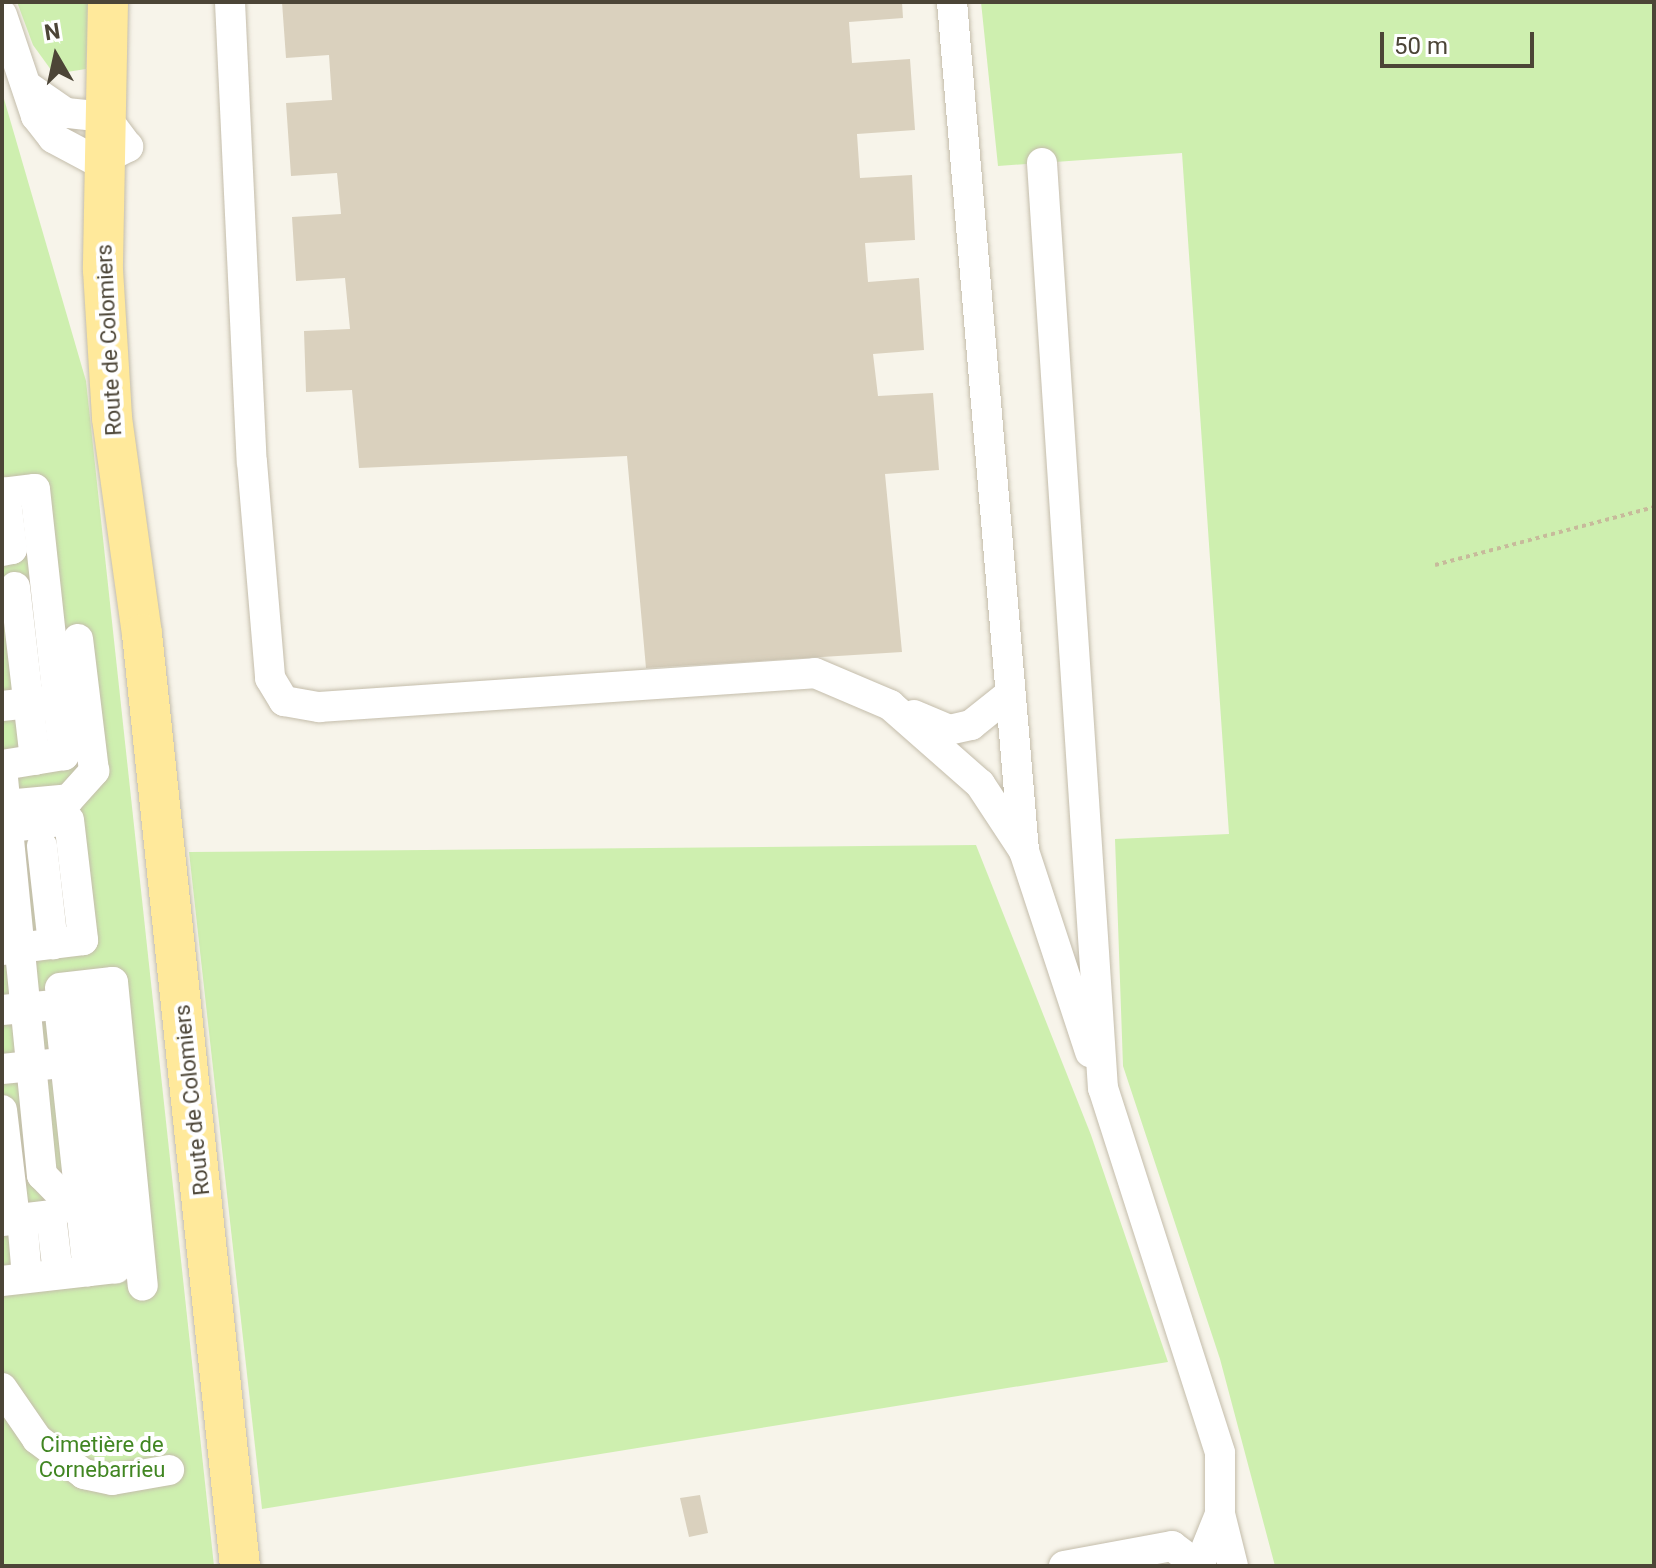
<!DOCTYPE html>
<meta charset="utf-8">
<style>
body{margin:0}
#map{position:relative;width:1656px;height:1568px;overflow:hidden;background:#f7f4ea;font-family:Roboto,sans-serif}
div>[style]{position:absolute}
.green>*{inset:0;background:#ceefaf}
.building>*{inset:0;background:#dad1be}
.path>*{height:4px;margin-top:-2px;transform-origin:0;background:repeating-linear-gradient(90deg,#c7ba9b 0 4px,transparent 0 8px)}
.roads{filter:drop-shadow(0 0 2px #c4bdab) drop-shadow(0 0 2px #c4bdab)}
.minor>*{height:30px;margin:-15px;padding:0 15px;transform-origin:15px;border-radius:15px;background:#fff}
.major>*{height:40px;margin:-20px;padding:0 20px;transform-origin:20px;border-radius:20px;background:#ffe99b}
span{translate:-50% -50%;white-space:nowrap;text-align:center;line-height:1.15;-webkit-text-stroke:8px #fff;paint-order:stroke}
.street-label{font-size:22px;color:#4c4537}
.park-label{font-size:22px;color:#418622}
.frame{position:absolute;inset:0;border:4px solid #4c4537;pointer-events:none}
.north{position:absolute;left:16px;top:16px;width:80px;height:80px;-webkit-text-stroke:6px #fff;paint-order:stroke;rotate:351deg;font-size:22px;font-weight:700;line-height:32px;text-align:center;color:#4c4537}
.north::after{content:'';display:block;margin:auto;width:28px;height:36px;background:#4c4537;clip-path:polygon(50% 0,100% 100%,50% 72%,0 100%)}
.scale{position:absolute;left:1380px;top:32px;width:154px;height:36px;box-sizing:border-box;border:4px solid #4c4537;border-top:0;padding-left:10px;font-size:24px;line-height:28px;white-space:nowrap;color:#4c4537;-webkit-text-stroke:6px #fff;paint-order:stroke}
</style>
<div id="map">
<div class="green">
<div style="clip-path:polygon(17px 2px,88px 2px,86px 69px,54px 74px,33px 45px)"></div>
<div style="clip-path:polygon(981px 2px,1654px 2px,1654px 1566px,1275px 1566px,1220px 1359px,1123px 1066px,1115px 839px,1229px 834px,1182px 153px,998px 166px)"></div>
<div style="clip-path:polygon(2px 92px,86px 381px,214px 1566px,2px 1566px)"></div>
<div style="clip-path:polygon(976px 845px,1091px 1135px,1168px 1362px,262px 1509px,189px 852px)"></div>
</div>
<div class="building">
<div style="clip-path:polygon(282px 2px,902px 2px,903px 18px,849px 22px,852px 63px,910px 59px,915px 130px,857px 134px,860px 178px,912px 175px,915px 240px,865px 243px,868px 282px,919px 278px,924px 350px,873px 354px,878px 396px,933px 393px,939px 470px,885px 474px,902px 652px,646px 668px,627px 456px,359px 468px,352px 390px,306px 392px,304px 331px,350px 329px,345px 278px,296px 281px,292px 217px,341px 214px,337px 173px,291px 176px,286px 103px,332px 100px,329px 55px,286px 58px)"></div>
<div style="clip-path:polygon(700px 1495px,708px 1533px,689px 1537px,680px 1498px)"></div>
</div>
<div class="path">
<div style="left:1435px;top:565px;width:227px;rotate:-14.8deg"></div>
</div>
<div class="roads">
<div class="minor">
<div style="left:230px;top:2px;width:461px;rotate:87.3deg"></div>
<div style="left:252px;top:462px;width:217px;rotate:85.2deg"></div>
<div style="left:270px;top:678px;width:27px;rotate:59deg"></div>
<div style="left:284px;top:701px;width:36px;rotate:10deg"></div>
<div style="left:319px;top:707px;width:497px;rotate:-3.9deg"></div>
<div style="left:815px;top:673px;width:82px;rotate:23.1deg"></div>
<div style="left:890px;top:705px;width:120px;rotate:41.3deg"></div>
<div style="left:980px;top:784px;width:80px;rotate:56.7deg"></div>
<div style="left:952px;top:2px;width:852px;rotate:85.15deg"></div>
<div style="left:1024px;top:851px;width:212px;rotate:71.8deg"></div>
<div style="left:2px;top:15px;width:107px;rotate:71.4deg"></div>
<div style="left:36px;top:116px;width:28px;rotate:52deg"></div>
<div style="left:53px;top:138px;width:51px;rotate:28.1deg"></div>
<div style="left:98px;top:162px;width:34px;rotate:-27deg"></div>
<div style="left:128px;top:147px;width:38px;rotate:-127deg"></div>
<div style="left:105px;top:117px;width:39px;rotate:-174deg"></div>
<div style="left:66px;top:113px;width:47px;rotate:-145.3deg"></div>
<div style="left:1042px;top:163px;width:927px;rotate:86.23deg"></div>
<div style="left:1103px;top:1088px;width:383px;rotate:72.2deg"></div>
<div style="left:1220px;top:1453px;width:61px;rotate:90deg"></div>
<div style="left:1220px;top:1514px;width:54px;rotate:76deg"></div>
<div style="left:2px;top:493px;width:33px;rotate:-7deg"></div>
<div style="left:35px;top:489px;width:268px;rotate:83.8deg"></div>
<div style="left:64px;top:755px;width:63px;rotate:170.8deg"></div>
<div style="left:2px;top:551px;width:10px;rotate:-11deg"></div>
<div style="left:12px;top:549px;width:57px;rotate:-97deg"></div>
<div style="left:15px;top:587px;width:174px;rotate:83.4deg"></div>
<div style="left:2px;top:706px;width:46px;rotate:-6.2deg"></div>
<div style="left:914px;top:715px;width:38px;rotate:23deg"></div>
<div style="left:949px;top:730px;width:23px;rotate:-13deg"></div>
<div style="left:971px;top:725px;width:45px;rotate:-38.7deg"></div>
<div style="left:2px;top:768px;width:409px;rotate:84.4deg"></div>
<div style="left:42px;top:1175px;width:56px;rotate:45.7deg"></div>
<div style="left:6px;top:805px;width:63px;rotate:-5.4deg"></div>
<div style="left:69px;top:799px;width:38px;rotate:-48deg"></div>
<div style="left:94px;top:771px;width:133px;rotate:-96.9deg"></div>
<div style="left:2px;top:828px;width:67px;rotate:-6.8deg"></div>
<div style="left:69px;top:820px;width:121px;rotate:83.3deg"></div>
<div style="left:83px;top:940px;width:82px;rotate:173deg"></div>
<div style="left:42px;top:846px;width:99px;rotate:83.6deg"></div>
<div style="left:60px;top:988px;width:53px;rotate:-6.5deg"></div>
<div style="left:113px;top:982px;width:305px;rotate:84.4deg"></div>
<div style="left:59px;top:1005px;width:268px;rotate:83.8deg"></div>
<div style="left:2px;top:1010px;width:85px;rotate:-5.4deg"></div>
<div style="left:87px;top:1002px;width:268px;rotate:83.8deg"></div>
<div style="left:116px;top:1268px;width:115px;rotate:173.5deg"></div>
<div style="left:2px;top:1069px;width:50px;rotate:-5.7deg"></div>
<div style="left:2px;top:1110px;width:110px;rotate:83.2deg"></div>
<div style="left:22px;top:1218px;width:60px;rotate:85.2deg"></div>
<div style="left:2px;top:1221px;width:49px;rotate:-7deg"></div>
<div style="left:51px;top:1215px;width:59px;rotate:83.2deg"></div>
<div style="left:2px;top:1388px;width:62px;rotate:55.5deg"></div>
<div style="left:37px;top:1439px;width:59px;rotate:36.7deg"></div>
<div style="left:84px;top:1474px;width:29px;rotate:12deg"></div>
<div style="left:112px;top:1480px;width:58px;rotate:-10deg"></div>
<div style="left:1064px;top:1566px;width:110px;rotate:-10.5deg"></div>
<div style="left:1172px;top:1546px;width:34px;rotate:37deg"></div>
<div style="left:1199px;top:1566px;width:56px;rotate:-68deg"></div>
</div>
<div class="major">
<div style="left:108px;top:2px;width:268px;rotate:91.1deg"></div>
<div style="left:103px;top:270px;width:148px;rotate:86.5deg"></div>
<div style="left:112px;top:418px;width:218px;rotate:82.1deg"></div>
<div style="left:142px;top:634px;width:937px;rotate:84deg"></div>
</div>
</div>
<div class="street-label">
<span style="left:109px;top:340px;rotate:-93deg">Route de Colomiers</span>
<span style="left:192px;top:1100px;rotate:-96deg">Route de Colomiers</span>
</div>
<div class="park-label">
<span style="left:102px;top:1457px">Cimetière de<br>Cornebarrieu</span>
</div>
<div class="frame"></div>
<div class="north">N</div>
<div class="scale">50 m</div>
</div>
